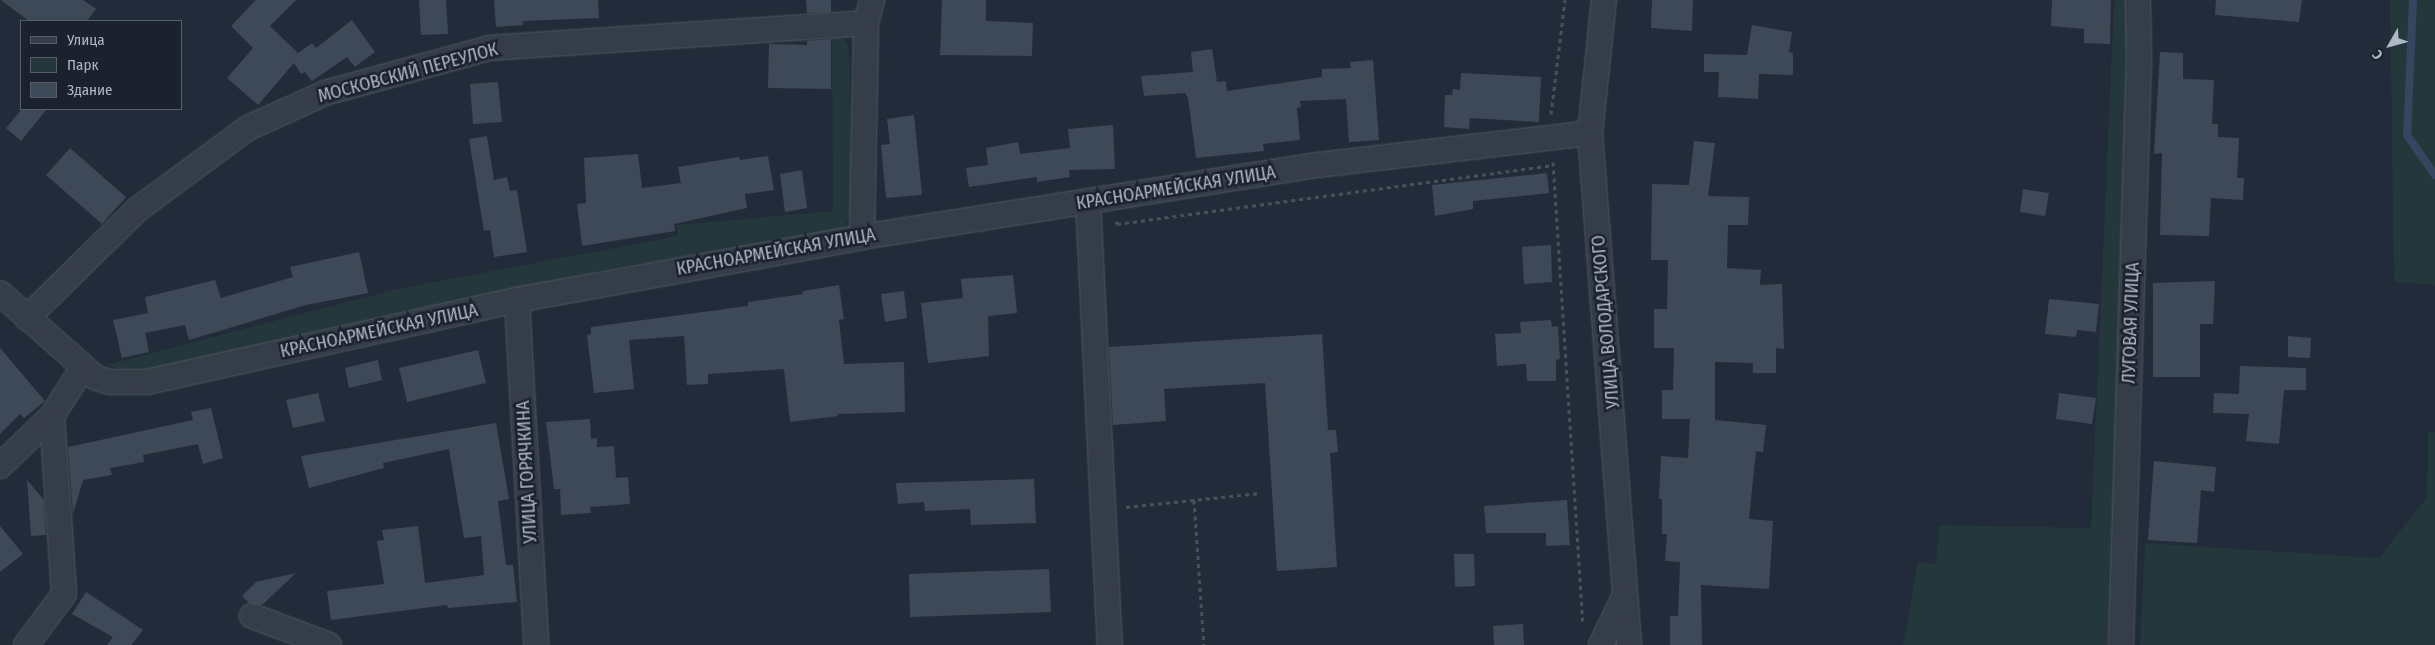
<!DOCTYPE html>
<meta charset="utf-8">
<style>
body{margin:0}
#map{position:relative;width:2435px;height:645px;overflow:hidden;background:#222b39;font-family:"Fira Sans Condensed",sans-serif}
div>[style]{position:absolute}
.green>*{inset:0;background:#24373a}
.stream>*{height:8px;margin:-4px;padding:0 4px;transform-origin:4px;border-radius:4px;background:#364660}
.building>*{inset:0;background:#3e4958}
.path>*{height:3px;margin-top:-1.5px;transform-origin:0;background:repeating-linear-gradient(90deg,#415457 0 4px,transparent 0 8px)}
.roads{filter:drop-shadow(0 0 1px #505864) drop-shadow(0 0 1px #505864)}
.minor>*{height:24px;margin:-12px;padding:0 12px;transform-origin:12px;border-radius:12px;background:#353d49}
span{translate:-50% -50%;white-space:nowrap;text-align:center;line-height:1.15;-webkit-text-stroke:5px #1b222e;paint-order:stroke}
.street-label{font-size:18px;color:#b0b8c5}
.legend{position:absolute;left:20px;top:20px;width:162px;height:90px;box-sizing:border-box;background:#1b222e;border:1px solid #575e6a;margin:0;padding:6px 9px;list-style:none;font-size:15px;color:#b0b8c5}
.legend li{display:flex;align-items:center;gap:10px;height:25px}
.legend b{width:25px;border:1px solid #575e6a}
.north{position:absolute;left:2365px;top:20px;width:50px;height:50px;-webkit-text-stroke:4px #1b222e;paint-order:stroke;rotate:232deg;font-size:14px;font-weight:700;line-height:20px;text-align:center;color:#b0b8c5}
.north::after{content:'';display:block;margin:auto;width:18px;height:22px;background:#b0b8c5;clip-path:polygon(50% 0,100% 100%,50% 72%,0 100%)}
</style>
<div id="map">
<div class="green">
<div style="clip-path:polygon(2114px 0,2128px 0,2115px 538px,2107px 645px,1903px 645px,1918px 561px,1936px 564px,1939px 525px,2091px 528px)"></div>
<div style="clip-path:polygon(2390px 0,2435px 0,2435px 285px,2394px 282px)"></div>
<div style="clip-path:polygon(832px 35px,846px 41px,850px 57px,851px 217px,840px 231px,608px 269px,150px 372px,132px 372px,106px 365px,397px 289px,678px 236px,677px 225px,833px 211px)"></div>
<div style="clip-path:polygon(2428px 432px,2435px 432px,2435px 645px,2140px 645px,2145px 543px,2379px 558px,2427px 497px)"></div>
</div>
<div class="stream">
<div style="left:2413px;top:0;width:135px;rotate:92.5deg"></div>
<div style="left:2407px;top:135px;width:49px;rotate:55deg"></div>
</div>
<div class="building">
<div style="clip-path:polygon(1px 0,83px 0,96px 9px,87px 21px,29px 21px)"></div>
<div style="clip-path:polygon(256px 0,296px 0,270px 26px,298px 53px,312px 43px,316px 48px,352px 20px,375px 52px,355px 67px,347px 57px,312px 81px,305px 72px,301px 74px,294px 63px,258px 105px,227px 78px,253px 48px,231px 26px)"></div>
<div style="clip-path:polygon(419px 0,446px 0,448px 34px,421px 35px)"></div>
<div style="clip-path:polygon(494px 0,598px 0,599px 18px,523px 21px,523px 25px,496px 27px)"></div>
<div style="clip-path:polygon(806px 0,831px 0,831px 12px,807px 13px)"></div>
<div style="clip-path:polygon(942px 0,986px 0,986px 21px,1033px 23px,1032px 56px,940px 55px)"></div>
<div style="clip-path:polygon(1652px 0,1693px 0,1692px 31px,1651px 28px)"></div>
<div style="clip-path:polygon(2052px 0,2111px 0,2110px 44px,2084px 43px,2084px 29px,2051px 26px)"></div>
<div style="clip-path:polygon(2216px 0,2302px 0,2299px 22px,2215px 15px)"></div>
<div style="clip-path:polygon(1752px 25px,1792px 32px,1789px 52px,1793px 53px,1793px 75px,1759px 74px,1758px 99px,1718px 97px,1719px 72px,1704px 72px,1704px 54px,1747px 55px)"></div>
<div style="clip-path:polygon(831px 39px,831px 89px,768px 88px,769px 44px,807px 45px,807px 41px)"></div>
<div style="clip-path:polygon(1212px 49px,1217px 82px,1226px 81px,1227px 91px,1322px 77px,1322px 69px,1351px 68px,1350px 62px,1373px 60px,1379px 140px,1349px 142px,1346px 99px,1300px 101px,1301px 107px,1297px 108px,1300px 140px,1263px 144px,1264px 151px,1196px 158px,1188px 98px,1185px 93px,1144px 96px,1141px 76px,1193px 72px,1191px 52px)"></div>
<div style="clip-path:polygon(2160px 52px,2183px 53px,2183px 79px,2214px 80px,2212px 124px,2218px 124px,2218px 137px,2239px 138px,2237px 178px,2244px 178px,2243px 200px,2211px 198px,2209px 236px,2160px 235px,2162px 153px,2154px 154px)"></div>
<div style="clip-path:polygon(1461px 73px,1541px 77px,1539px 122px,1470px 118px,1469px 129px,1444px 127px,1445px 95px,1452px 95px,1453px 89px,1460px 90px)"></div>
<div style="clip-path:polygon(498px 82px,502px 122px,473px 124px,470px 84px)"></div>
<div style="clip-path:polygon(22px 109px,47px 109px,21px 141px,6px 128px)"></div>
<div style="clip-path:polygon(914px 115px,922px 195px,886px 198px,881px 145px,890px 144px,887px 119px)"></div>
<div style="clip-path:polygon(1113px 125px,1115px 169px,1069px 170px,1070px 177px,1037px 182px,1037px 177px,969px 187px,966px 168px,988px 165px,986px 148px,1018px 142px,1020px 154px,1070px 148px,1068px 129px)"></div>
<div style="clip-path:polygon(487px 136px,494px 180px,507px 177px,510px 191px,517px 190px,527px 252px,494px 257px,490px 230px,484px 231px,469px 139px)"></div>
<div style="clip-path:polygon(1694px 141px,1715px 143px,1708px 196px,1749px 197px,1748px 225px,1728px 225px,1727px 268px,1761px 270px,1760px 285px,1782px 284px,1784px 349px,1776px 348px,1776px 373px,1753px 373px,1753px 363px,1715px 362px,1715px 420px,1766px 425px,1763px 452px,1756px 451px,1749px 519px,1773px 521px,1769px 589px,1701px 585px,1702px 645px,1670px 645px,1670px 616px,1678px 616px,1680px 562px,1665px 561px,1667px 534px,1662px 534px,1662px 499px,1659px 499px,1661px 456px,1688px 458px,1690px 419px,1662px 419px,1662px 390px,1673px 390px,1674px 348px,1654px 348px,1654px 309px,1667px 309px,1668px 260px,1651px 260px,1652px 184px,1689px 185px)"></div>
<div style="clip-path:polygon(70px 148px,126px 197px,102px 224px,46px 175px)"></div>
<div style="clip-path:polygon(638px 154px,642px 188px,681px 183px,678px 167px,739px 157px,740px 160px,768px 156px,774px 190px,745px 194px,747px 208px,674px 224px,675px 231px,582px 246px,577px 204px,586px 203px,584px 158px)"></div>
<div style="clip-path:polygon(802px 170px,807px 208px,785px 212px,780px 174px)"></div>
<div style="clip-path:polygon(1547px 173px,1549px 193px,1473px 201px,1473px 209px,1435px 216px,1432px 185px)"></div>
<div style="clip-path:polygon(2023px 189px,2049px 193px,2045px 216px,2020px 212px)"></div>
<div style="clip-path:polygon(1551px 245px,1552px 282px,1524px 284px,1522px 247px)"></div>
<div style="clip-path:polygon(359px 252px,368px 293px,306px 305px,189px 340px,185px 325px,145px 333px,149px 352px,122px 358px,113px 320px,148px 313px,145px 297px,215px 280px,221px 298px,293px 277px,290px 267px)"></div>
<div style="clip-path:polygon(1013px 275px,1017px 313px,988px 316px,989px 356px,928px 363px,921px 303px,963px 298px,961px 279px)"></div>
<div style="clip-path:polygon(2215px 281px,2213px 324px,2200px 324px,2200px 377px,2153px 377px,2153px 283px)"></div>
<div style="clip-path:polygon(839px 285px,844px 319px,839px 320px,844px 364px,904px 362px,905px 412px,837px 414px,838px 416px,790px 422px,784px 369px,708px 374px,708px 384px,687px 385px,684px 336px,629px 340px,634px 389px,594px 393px,587px 335px,591px 334px,591px 327px,748px 306px,748px 302px,803px 294px,803px 291px)"></div>
<div style="clip-path:polygon(904px 291px,907px 318px,885px 322px,881px 294px)"></div>
<div style="clip-path:polygon(2049px 299px,2099px 304px,2096px 332px,2077px 330px,2076px 337px,2045px 334px)"></div>
<div style="clip-path:polygon(1551px 320px,1552px 327px,1558px 326px,1560px 359px,1556px 360px,1556px 381px,1527px 381px,1526px 364px,1497px 366px,1495px 334px,1521px 333px,1520px 322px)"></div>
<div style="clip-path:polygon(1322px 334px,1328px 430px,1336px 430px,1338px 452px,1330px 453px,1337px 567px,1277px 571px,1265px 383px,1164px 389px,1166px 421px,1113px 425px,1109px 347px)"></div>
<div style="clip-path:polygon(2288px 336px,2311px 338px,2310px 358px,2288px 357px)"></div>
<div style="clip-path:polygon(0 348px,45px 401px,24px 418px,20px 414px,0 434px)"></div>
<div style="clip-path:polygon(478px 350px,486px 383px,407px 402px,399px 368px)"></div>
<div style="clip-path:polygon(378px 360px,382px 380px,349px 388px,345px 368px)"></div>
<div style="clip-path:polygon(2240px 366px,2306px 368px,2306px 390px,2284px 390px,2279px 444px,2246px 441px,2249px 414px,2213px 413px,2214px 393px,2239px 394px)"></div>
<div style="clip-path:polygon(318px 393px,325px 421px,293px 428px,286px 400px)"></div>
<div style="clip-path:polygon(2059px 393px,2096px 398px,2092px 424px,2056px 419px)"></div>
<div style="clip-path:polygon(211px 408px,223px 458px,203px 464px,198px 444px,143px 455px,144px 462px,110px 468px,112px 475px,83px 480px,73px 514px,68px 447px,193px 420px,191px 412px)"></div>
<div style="clip-path:polygon(590px 419px,591px 439px,597px 438px,597px 447px,614px 446px,616px 478px,628px 477px,630px 504px,590px 507px,591px 513px,561px 515px,560px 489px,554px 489px,546px 422px)"></div>
<div style="clip-path:polygon(496px 423px,509px 499px,498px 501px,506px 565px,513px 565px,517px 602px,448px 608px,447px 605px,331px 620px,327px 591px,384px 584px,377px 541px,384px 540px,382px 530px,418px 526px,425px 583px,484px 575px,481px 536px,464px 538px,449px 449px,383px 463px,384px 468px,309px 488px,301px 456px)"></div>
<div style="clip-path:polygon(2154px 461px,2216px 467px,2214px 492px,2201px 490px,2197px 543px,2148px 540px)"></div>
<div style="clip-path:polygon(1034px 479px,1036px 523px,971px 525px,970px 509px,925px 511px,924px 502px,898px 504px,896px 483px)"></div>
<div style="clip-path:polygon(27px 480px,44px 500px,46px 535px,31px 536px)"></div>
<div style="clip-path:polygon(1567px 500px,1570px 545px,1546px 546px,1546px 533px,1486px 533px,1484px 506px)"></div>
<div style="clip-path:polygon(0 526px,23px 554px,0 572px)"></div>
<div style="clip-path:polygon(1454px 554px,1474px 554px,1475px 586px,1455px 587px)"></div>
<div style="clip-path:polygon(1049px 569px,1051px 612px,910px 617px,909px 574px)"></div>
<div style="clip-path:polygon(296px 573px,262px 605px,249px 603px,242px 596px,256px 582px)"></div>
<div style="clip-path:polygon(86px 592px,143px 630px,131px 645px,107px 645px,113px 637px,72px 614px)"></div>
<div style="clip-path:polygon(1523px 624px,1524px 645px,1494px 645px,1493px 626px)"></div>
</div>
<div class="path">
<div style="left:1551px;top:114px;width:115px;rotate:-83deg"></div>
<div style="left:1553px;top:162px;width:461px;rotate:86.3deg"></div>
<div style="left:1116px;top:221px;width:3px;rotate:72deg"></div>
<div style="left:1117px;top:224px;width:440px;rotate:-7.7deg"></div>
<div style="left:1194px;top:500px;width:145px;rotate:86.1deg"></div>
<div style="left:1126px;top:507px;width:135px;rotate:-6deg"></div>
</div>
<div class="roads">
<div class="minor">
<div style="left:1604px;top:0;width:134px;rotate:96deg"></div>
<div style="left:1590px;top:133px;width:513px;rotate:85.64deg"></div>
<div style="left:1088px;top:201px;width:445px;rotate:87.2deg"></div>
<div style="left:862px;top:237px;width:214px;rotate:-88.9deg"></div>
<div style="left:866px;top:23px;width:24px;rotate:-75deg"></div>
<div style="left:0;top:293px;width:128px;rotate:41.5deg"></div>
<div style="left:96px;top:378px;width:15px;rotate:16deg"></div>
<div style="left:110px;top:382px;width:37px"></div>
<div style="left:147px;top:382px;width:379px;rotate:-12.5deg"></div>
<div style="left:517px;top:300px;width:351px;rotate:-10.3deg"></div>
<div style="left:862px;top:237px;width:462px;rotate:-9deg"></div>
<div style="left:1318px;top:165px;width:274px;rotate:-6.7deg"></div>
<div style="left:517px;top:300px;width:346px;rotate:86.8deg"></div>
<div style="left:27px;top:318px;width:156px;rotate:-44.5deg"></div>
<div style="left:138px;top:209px;width:137px;rotate:-36.4deg"></div>
<div style="left:248px;top:128px;width:85px;rotate:-24.4deg"></div>
<div style="left:325px;top:93px;width:170px;rotate:-15.3deg"></div>
<div style="left:489px;top:48px;width:378px;rotate:-3.8deg"></div>
<div style="left:52px;top:416px;width:56px;rotate:-57.4deg"></div>
<div style="left:0;top:466px;width:72px;rotate:-43.9deg"></div>
<div style="left:52px;top:416px;width:178px;rotate:86.1deg"></div>
<div style="left:64px;top:594px;width:64px;rotate:126.7deg"></div>
<div style="left:252px;top:616px;width:82px;rotate:20.6deg"></div>
<div style="left:1601px;top:645px;width:53px;rotate:-64.4deg"></div>
<div style="left:2121px;top:645px;width:585px;rotate:-88.24deg"></div>
<div style="left:2139px;top:60px;width:60px;rotate:-91deg"></div>
</div>
</div>
<div class="street-label">
<span style="left:408px;top:73px;rotate:-15deg">МОСКОВСКИЙ ПЕРЕУЛОК</span>
<span style="left:1176px;top:188px;rotate:-9deg">КРАСНОАРМЕЙСКАЯ УЛИЦА</span>
<span style="left:776px;top:252px;rotate:-10deg">КРАСНОАРМЕЙСКАЯ УЛИЦА</span>
<span style="left:1606px;top:322px;rotate:-95deg">УЛИЦА ВОЛОДАРСКОГО</span>
<span style="left:2131px;top:323px;rotate:-88deg">ЛУГОВАЯ УЛИЦА</span>
<span style="left:379px;top:331px;rotate:-12deg">КРАСНОАРМЕЙСКАЯ УЛИЦА</span>
<span style="left:527px;top:472px;rotate:-93deg">УЛИЦА ГОРЯЧКИНА</span>
</div>
<ul class="legend">
<li><b style="height:6px;background:#353d49"></b>Улица</li>
<li><b style="height:14px;background:#24373a"></b>Парк</li>
<li><b style="height:14px;background:#3e4958"></b>Здание</li>
</ul>
<div class="north">С</div>
</div>
